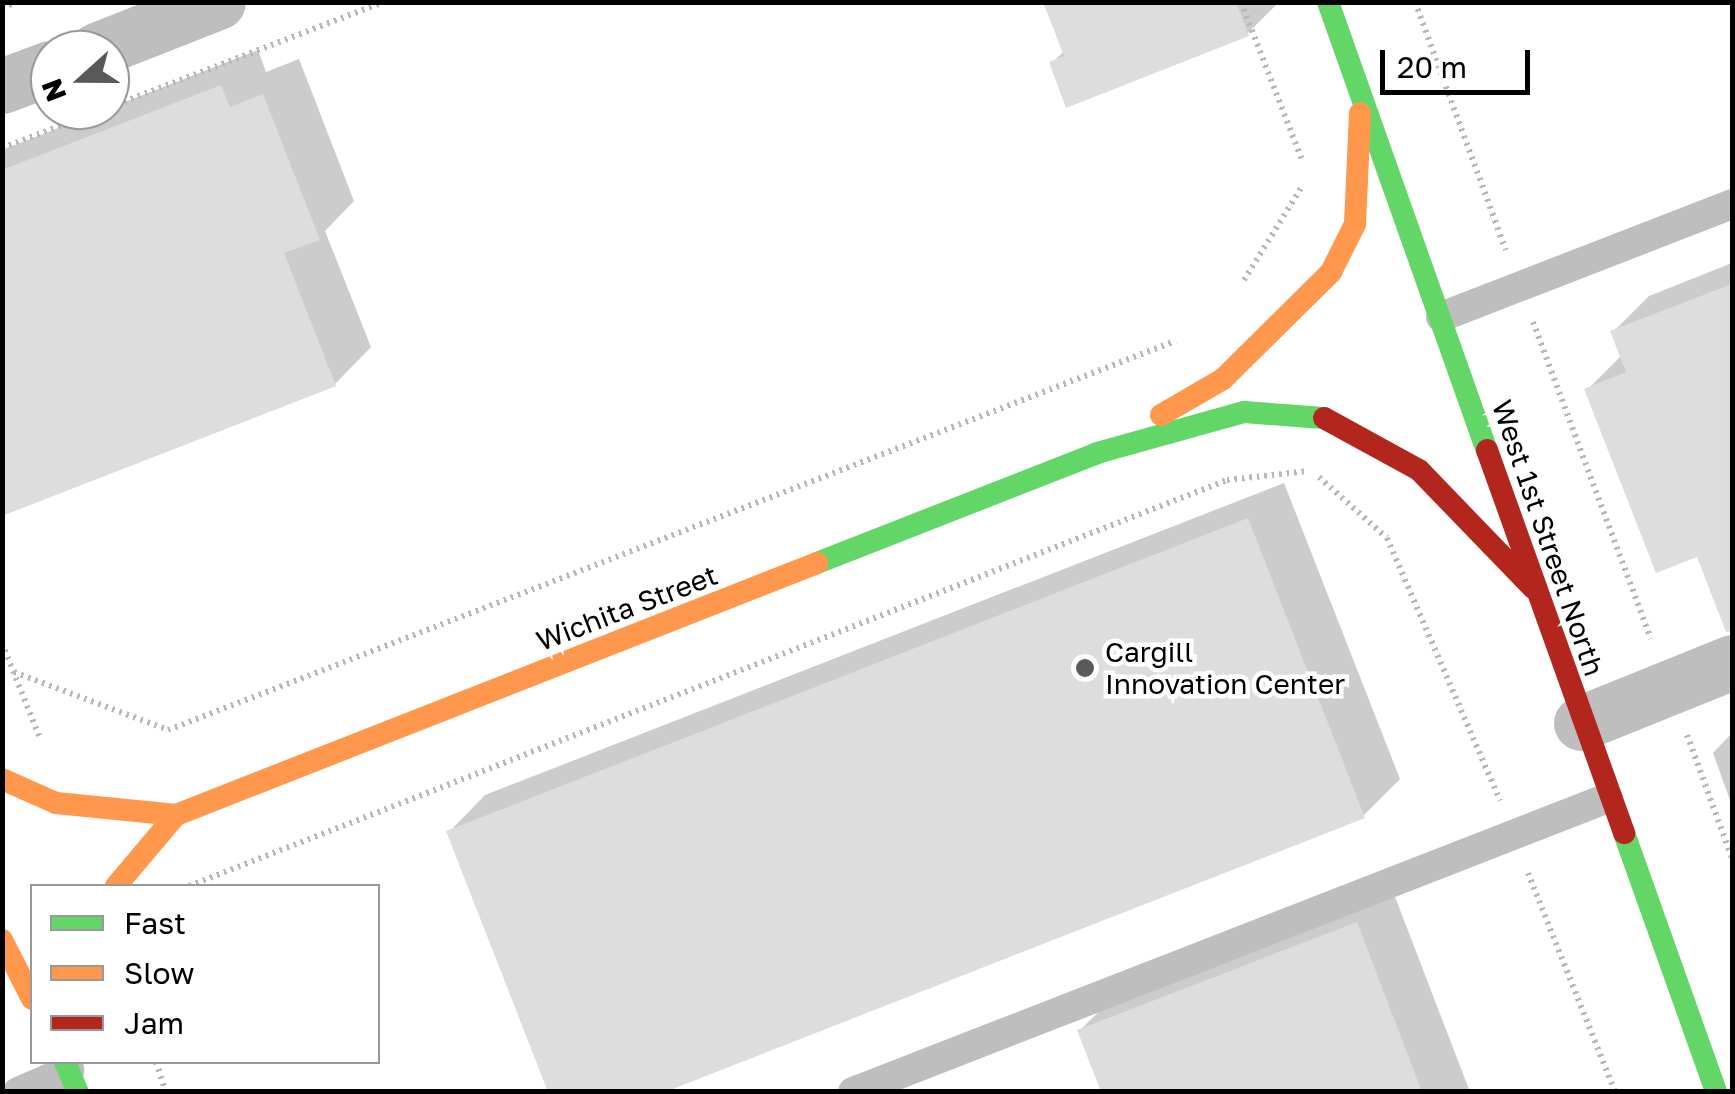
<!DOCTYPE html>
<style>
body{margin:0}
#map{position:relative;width:1735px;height:1094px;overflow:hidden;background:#fff;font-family:"Golos Text",sans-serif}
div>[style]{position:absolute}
.shadow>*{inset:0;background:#0003}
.building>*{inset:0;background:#ddd}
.path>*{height:6px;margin-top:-3px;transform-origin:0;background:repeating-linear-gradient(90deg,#b8b8b8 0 2.5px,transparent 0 7.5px)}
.lane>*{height:30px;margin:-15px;padding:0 15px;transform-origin:15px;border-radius:15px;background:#bebebe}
.street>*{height:55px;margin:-27.5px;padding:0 27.5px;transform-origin:27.5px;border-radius:27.5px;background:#bebebe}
.fast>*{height:22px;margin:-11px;padding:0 11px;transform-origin:11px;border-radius:11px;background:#63d668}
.slow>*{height:22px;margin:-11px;padding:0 11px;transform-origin:11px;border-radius:11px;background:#ff974d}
.jam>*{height:22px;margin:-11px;padding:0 11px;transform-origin:11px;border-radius:11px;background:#b3261e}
.dots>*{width:28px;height:28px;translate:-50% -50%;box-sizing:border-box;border:5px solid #fff;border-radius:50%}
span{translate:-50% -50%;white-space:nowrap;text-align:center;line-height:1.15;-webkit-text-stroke:9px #fff;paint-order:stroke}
.street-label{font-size:28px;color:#000}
.poi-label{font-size:28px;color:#000}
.left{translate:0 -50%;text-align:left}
.frame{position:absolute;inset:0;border:5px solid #000;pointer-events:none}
.legend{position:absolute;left:30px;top:884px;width:350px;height:180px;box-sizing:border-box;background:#fff;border:2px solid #999;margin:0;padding:12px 18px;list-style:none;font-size:30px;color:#000}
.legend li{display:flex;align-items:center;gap:20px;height:50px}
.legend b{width:50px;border:2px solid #999}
.north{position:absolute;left:30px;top:30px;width:100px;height:100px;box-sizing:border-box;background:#fff;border:2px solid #999;border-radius:50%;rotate:249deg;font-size:28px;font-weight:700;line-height:40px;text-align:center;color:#000}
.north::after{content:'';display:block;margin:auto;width:35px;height:45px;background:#595959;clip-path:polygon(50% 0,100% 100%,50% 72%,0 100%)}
.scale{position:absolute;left:1380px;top:50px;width:150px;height:45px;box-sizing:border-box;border:5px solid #000;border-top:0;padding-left:12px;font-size:30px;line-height:35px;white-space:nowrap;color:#000;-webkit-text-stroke:8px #fff;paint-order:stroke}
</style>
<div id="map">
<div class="shadow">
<div style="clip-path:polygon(1046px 2px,1279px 2px,1247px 34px,1052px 63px,1065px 50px)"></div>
<div style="clip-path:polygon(258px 50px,266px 72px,299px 59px,354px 201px,325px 231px,371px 347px,335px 384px,2px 514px,2px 150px)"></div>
<div style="clip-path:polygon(1732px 263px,1732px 588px,1715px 595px,1699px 554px,1587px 390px,1622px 355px,1613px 332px,1649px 296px)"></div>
<div style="clip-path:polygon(1284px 483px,1400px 779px,1363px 816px,449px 832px,485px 795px)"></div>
<div style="clip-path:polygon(1732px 733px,1732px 806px,1713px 753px)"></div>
<div style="clip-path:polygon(1392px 889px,1470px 1092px,1104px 1092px,1080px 1030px,1115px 996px)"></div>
</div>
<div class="building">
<div style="clip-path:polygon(1043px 2px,1236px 2px,1249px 36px,1066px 108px,1049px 62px,1064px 56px)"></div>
<div style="clip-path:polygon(221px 85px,230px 107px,263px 94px,320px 240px,284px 253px,336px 386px,2px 516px,2px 170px)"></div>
<div style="clip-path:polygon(1732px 284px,1732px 631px,1726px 632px,1697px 557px,1656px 573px,1584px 389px,1626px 372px,1610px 331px)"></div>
<div style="clip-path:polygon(1248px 518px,1365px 818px,665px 1092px,548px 1092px,446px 831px)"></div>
<div style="clip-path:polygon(1357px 922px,1422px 1092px,1101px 1092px,1077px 1030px)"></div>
</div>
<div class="path">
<div style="left:1241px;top:2px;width:169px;rotate:68.9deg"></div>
<div style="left:1415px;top:2px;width:264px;rotate:69.9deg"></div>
<div style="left:2px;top:8px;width:16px;rotate:-22deg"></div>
<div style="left:110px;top:107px;width:292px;rotate:-21deg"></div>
<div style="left:2px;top:148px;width:107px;rotate:-20.8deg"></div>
<div style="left:1244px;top:280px;width:112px;rotate:-58.2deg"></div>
<div style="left:1533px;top:322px;width:338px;rotate:69.6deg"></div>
<div style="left:1319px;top:477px;width:91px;rotate:41.9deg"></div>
<div style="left:1387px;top:538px;width:286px;rotate:66.7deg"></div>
<div style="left:2px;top:643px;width:100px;rotate:68.3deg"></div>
<div style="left:14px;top:672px;width:165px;rotate:20.6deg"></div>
<div style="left:168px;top:730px;width:1080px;rotate:-21.12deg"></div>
<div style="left:1687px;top:735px;width:131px;rotate:69.9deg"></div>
<div style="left:1528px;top:873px;width:236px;rotate:68.3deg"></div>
<div style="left:189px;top:886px;width:1115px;rotate:-21.36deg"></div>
<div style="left:1227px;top:480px;width:82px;rotate:-6.3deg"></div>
<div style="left:156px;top:1062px;width:32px;rotate:72deg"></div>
</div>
<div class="lane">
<div style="left:1441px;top:317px;width:312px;rotate:-21.2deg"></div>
<div style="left:18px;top:1092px;width:56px;rotate:-23.3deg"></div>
<div style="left:853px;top:1092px;width:810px;rotate:-21.28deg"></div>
</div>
<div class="street">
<div style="left:96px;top:50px;width:131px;rotate:-21.5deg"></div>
<div style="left:2px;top:86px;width:51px;rotate:-20.6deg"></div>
<div style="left:1581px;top:723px;width:163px;rotate:-22deg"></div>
</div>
<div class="fast">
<div style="left:1328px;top:2px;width:475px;rotate:70.5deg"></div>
<div style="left:817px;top:563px;width:301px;rotate:-21.4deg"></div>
<div style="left:1097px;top:453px;width:153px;rotate:-15.6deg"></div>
<div style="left:1244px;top:412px;width:80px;rotate:4.3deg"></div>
<div style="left:1624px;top:833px;width:275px;rotate:70.4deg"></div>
<div style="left:65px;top:1062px;width:33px;rotate:67deg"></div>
</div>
<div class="slow">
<div style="left:1161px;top:415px;width:72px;rotate:-30.1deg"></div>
<div style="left:1223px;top:379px;width:152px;rotate:-44.7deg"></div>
<div style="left:1331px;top:272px;width:54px;rotate:-63.4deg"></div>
<div style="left:1355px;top:224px;width:111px;rotate:-87.4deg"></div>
<div style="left:2px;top:779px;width:59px;rotate:24deg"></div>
<div style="left:56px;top:803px;width:121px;rotate:5.7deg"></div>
<div style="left:176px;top:815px;width:689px;rotate:-21.46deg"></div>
<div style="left:116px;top:886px;width:93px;rotate:-49.8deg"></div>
<div style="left:2px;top:940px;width:66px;rotate:63deg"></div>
</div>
<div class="jam">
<div style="left:1324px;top:418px;width:108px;rotate:28.7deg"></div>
<div style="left:1419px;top:470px;width:164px;rotate:46deg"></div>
<div style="left:1487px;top:450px;width:407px;rotate:70.3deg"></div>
</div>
<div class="dots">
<div style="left:1085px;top:668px;background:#595959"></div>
</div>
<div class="street-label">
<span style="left:1548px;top:538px;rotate:71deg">West 1st Street North</span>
<span style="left:627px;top:608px;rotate:-21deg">Wichita Street</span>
</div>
<div class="poi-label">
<span class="left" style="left:1105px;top:668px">Cargill<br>Innovation Center</span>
</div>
<div class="frame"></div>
<ul class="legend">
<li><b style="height:12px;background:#63d668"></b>Fast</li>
<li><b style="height:12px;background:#ff974d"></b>Slow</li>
<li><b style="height:12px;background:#b3261e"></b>Jam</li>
</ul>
<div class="north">N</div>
<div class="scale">20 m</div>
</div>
